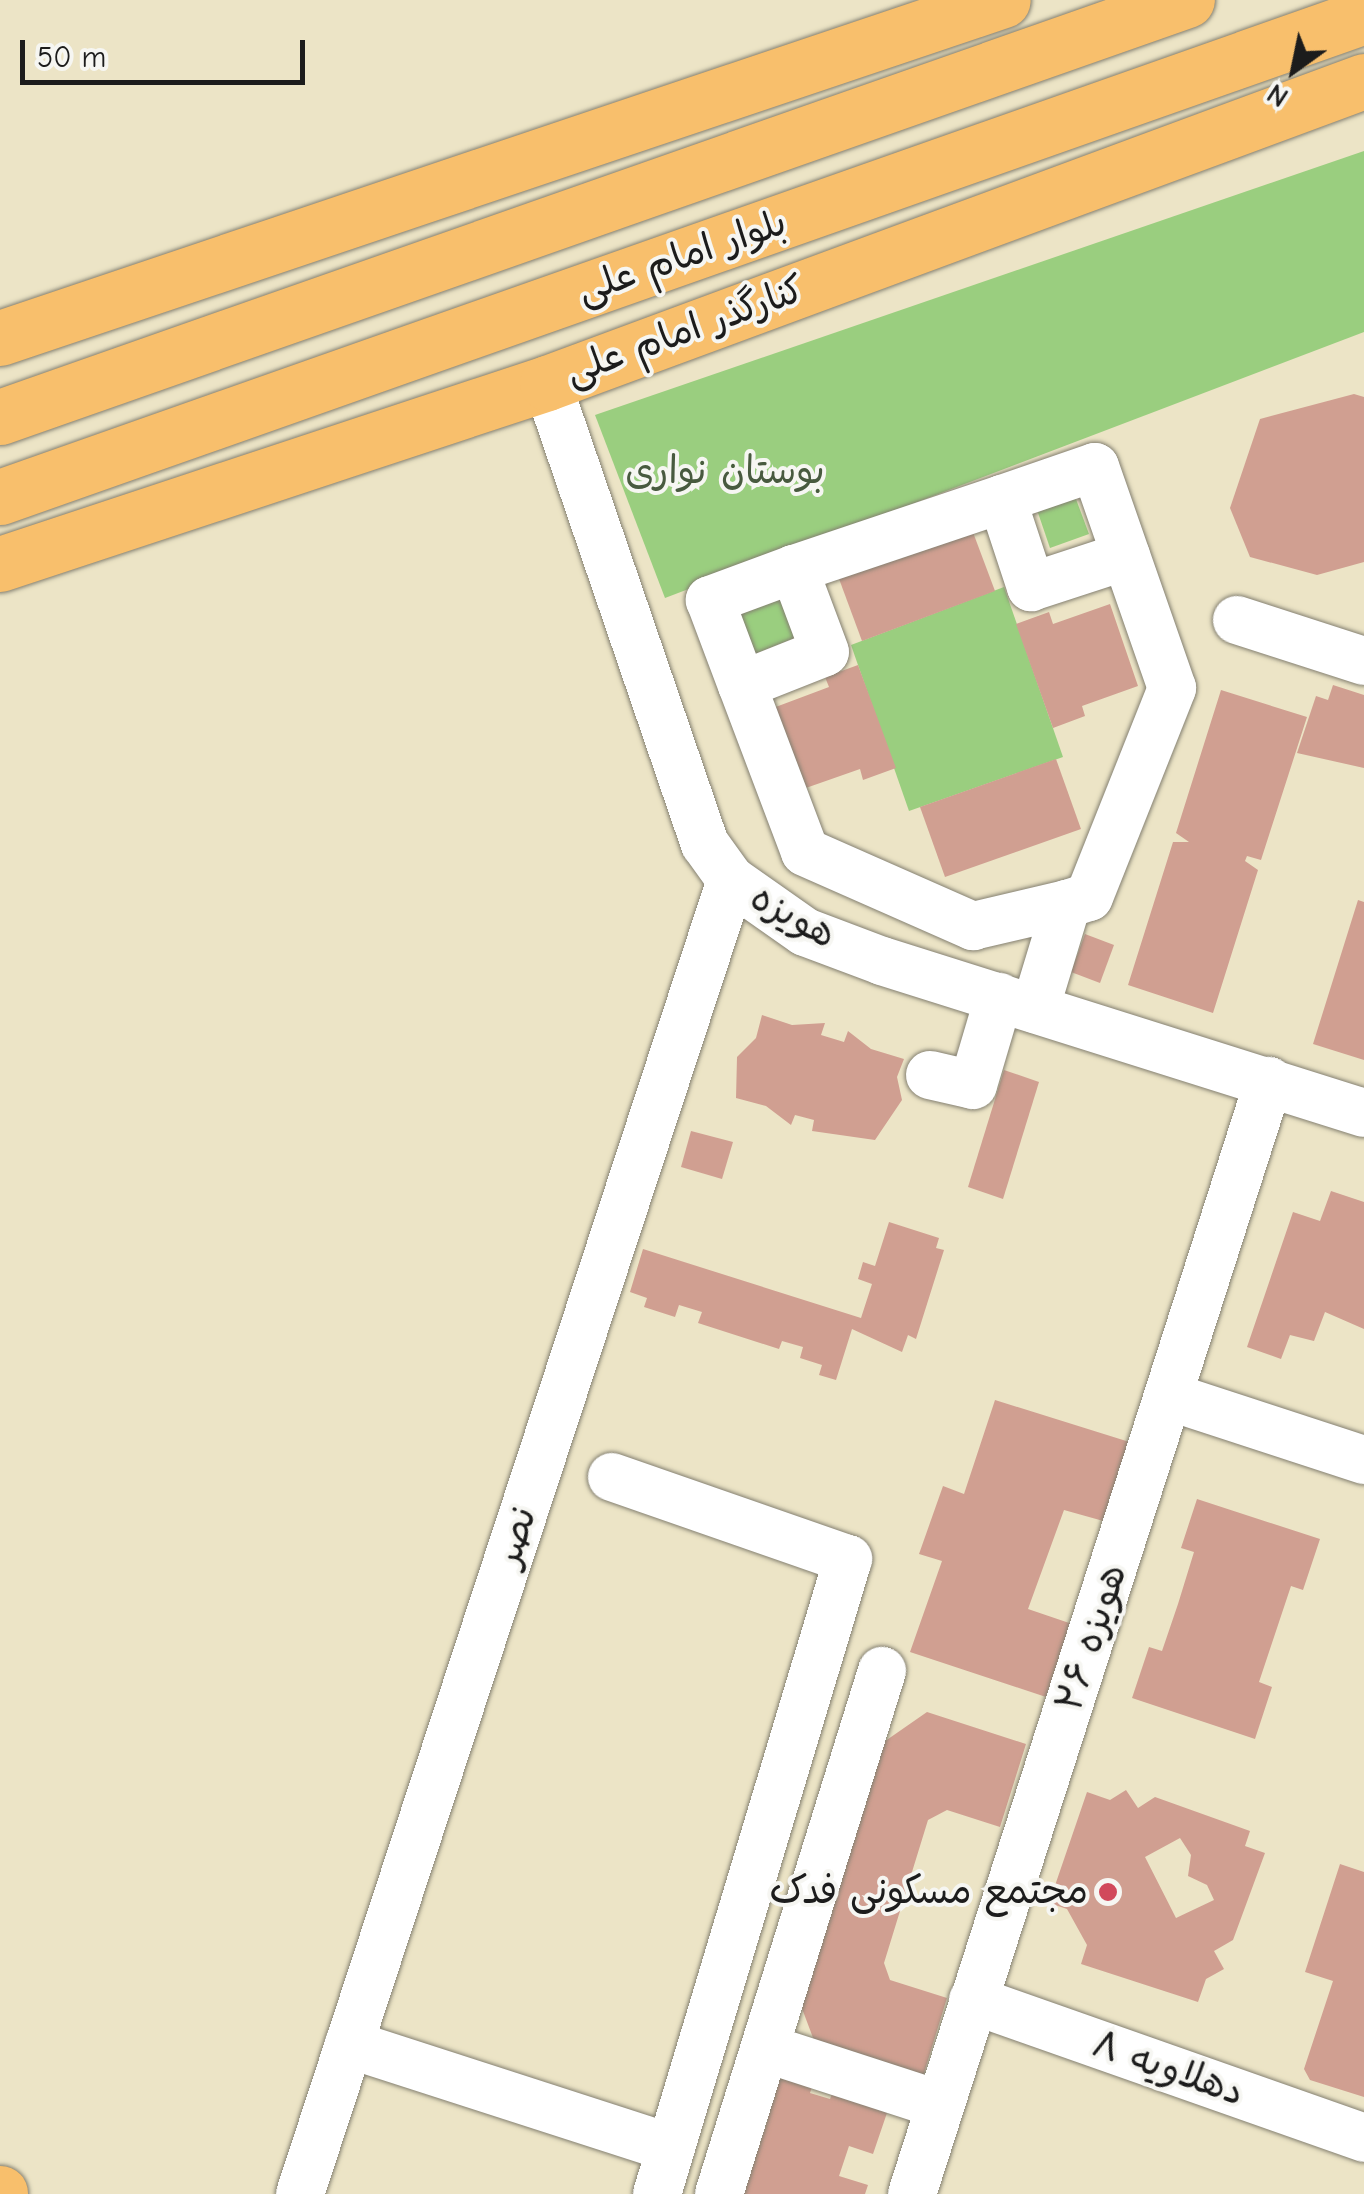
<!DOCTYPE html>
<meta charset="utf-8">
<style>
body{margin:0}
#map{position:relative;width:1364px;height:2194px;overflow:hidden;background:#ece4c6;font-family:"Comic Neue","Playpen Sans Arabic",sans-serif}
div>[style]{position:absolute}
.green>*{inset:0;background:#9ace7f}
.building>*{inset:0;background:#d09f91}
.roads{filter:drop-shadow(0 0 2px #848071) drop-shadow(0 0 2px #848071)}
.minor>*{height:48px;margin:-24px;padding:0 24px;transform-origin:24px;border-radius:24px;background:#fff}
.major>*{height:55px;margin:-27.5px;padding:0 27.5px;transform-origin:27.5px;border-radius:27.5px;background:#f8bf6c}
.dots>*{width:28px;height:28px;translate:-50% -50%;box-sizing:border-box;border:5px solid #f6f6f2;border-radius:50%}
span{translate:-50% -50%;white-space:nowrap;text-align:center;line-height:1.15;-webkit-text-stroke:8px #f6f6f2;paint-order:stroke}
.street-label{font-size:38px;color:#1c1c1c}
.park-label{font-size:38px;color:#485a3f}
.poi-label{font-size:38px;color:#1c1c1c}
.right{translate:-100% -50%;text-align:right}
.north{position:absolute;left:1244px;top:20px;width:100px;height:100px;-webkit-text-stroke:8px #f6f6f2;paint-order:stroke;rotate:213deg;font-size:28px;font-weight:700;line-height:40px;text-align:center;color:#1c1c1c}
.north::after{content:'';display:block;margin:auto;width:35px;height:45px;background:#1c1c1c;clip-path:polygon(50% 0,100% 100%,50% 72%,0 100%)}
.scale{position:absolute;left:20px;top:40px;width:285px;height:45px;box-sizing:border-box;border:5px solid #1c1c1c;border-top:0;padding-left:12px;font-size:30px;line-height:35px;white-space:nowrap;color:#1c1c1c;-webkit-text-stroke:8px #f6f6f2;paint-order:stroke}
</style>
<div id="map">
<div class="green">
<div style="clip-path:polygon(1364px 151px,1364px 332px,665px 598px,595px 415px)"></div>
<div style="clip-path:polygon(1073px 491px,1089px 534px,1050px 548px,1035px 504px)"></div>
<div style="clip-path:polygon(1004px 587px,1063px 757px,909px 811px,851px 645px)"></div>
<div style="clip-path:polygon(780px 591px,797px 637px,752px 655px,734px 608px)"></div>
</div>
<div class="building">
<div style="clip-path:polygon(1354px 394px,1364px 397px,1364px 562px,1317px 575px,1250px 557px,1230px 508px,1260px 419px)"></div>
<div style="clip-path:polygon(968px 519px,995px 591px,862px 641px,835px 568px)"></div>
<div style="clip-path:polygon(1110px 604px,1138px 686px,1082px 706px,1085px 716px,1053px 728px,1016px 624px,1049px 612px,1053px 624px)"></div>
<div style="clip-path:polygon(858px 665px,896px 768px,863px 780px,860px 769px,803px 789px,773px 708px,829px 687px,825px 677px)"></div>
<div style="clip-path:polygon(1333px 685px,1364px 695px,1364px 768px,1297px 753px,1316px 696px,1328px 700px)"></div>
<div style="clip-path:polygon(1221px 690px,1307px 717px,1261px 860px,1247px 856px,1245px 861px,1258px 870px,1213px 1013px,1128px 985px,1173px 842px,1189px 842px,1176px 833px)"></div>
<div style="clip-path:polygon(1056px 759px,1081px 829px,945px 877px,920px 807px)"></div>
<div style="clip-path:polygon(1358px 900px,1364px 902px,1364px 1060px,1313px 1044px)"></div>
<div style="clip-path:polygon(1085px 934px,1114px 945px,1100px 983px,1071px 972px)"></div>
<div style="clip-path:polygon(762px 1015px,792px 1025px,825px 1023px,821px 1035px,844px 1042px,848px 1031px,871px 1049px,904px 1059px,897px 1077px,902px 1100px,875px 1140px,812px 1131px,814px 1120px,795px 1115px,791px 1125px,766px 1106px,736px 1098px,737px 1057px,756px 1038px)"></div>
<div style="clip-path:polygon(1004px 1070px,1039px 1082px,1003px 1199px,968px 1187px)"></div>
<div style="clip-path:polygon(691px 1131px,733px 1142px,722px 1179px,681px 1167px)"></div>
<div style="clip-path:polygon(1331px 1191px,1364px 1202px,1364px 1329px,1325px 1312px,1314px 1341px,1290px 1335px,1281px 1359px,1247px 1347px,1293px 1212px,1320px 1221px)"></div>
<div style="clip-path:polygon(889px 1222px,939px 1238px,936px 1248px,944px 1250px,916px 1339px,908px 1335px,902px 1352px,852px 1329px,836px 1380px,819px 1375px,822px 1365px,800px 1358px,803px 1347px,782px 1341px,779px 1349px,698px 1323px,702px 1312px,679px 1305px,675px 1317px,644px 1307px,647px 1298px,630px 1292px,643px 1249px,861px 1318px,872px 1284px,858px 1279px,863px 1262px,875px 1266px)"></div>
<div style="clip-path:polygon(995px 1400px,1139px 1445px,1114px 1524px,1064px 1510px,1028px 1609px,1078px 1626px,1052px 1699px,910px 1652px,942px 1561px,919px 1554px,943px 1486px,964px 1494px)"></div>
<div style="clip-path:polygon(1197px 1499px,1320px 1539px,1303px 1590px,1291px 1586px,1259px 1682px,1272px 1687px,1255px 1739px,1132px 1698px,1149px 1647px,1162px 1651px,1178px 1604px,1194px 1552px,1181px 1548px)"></div>
<div style="clip-path:polygon(927px 1712px,1026px 1744px,1000px 1827px,947px 1810px,928px 1820px,884px 1963px,890px 1980px,947px 1998px,921px 2083px,818px 2051px,792px 1982px,868px 1753px)"></div>
<div style="clip-path:polygon(evenodd,1126px 1790px,1138px 1808px,1155px 1797px,1250px 1831px,1245px 1846px,1265px 1853px,1233px 1940px,1214px 1951px,1224px 1969px,1206px 1979px,1198px 2002px,1081px 1964px,1087px 1945px,1067px 1909px,1049px 1903px,1087px 1792px,1110px 1800px,1126px 1790px,1180px 1838px,1191px 1855px,1188px 1876px,1207px 1885px,1214px 1900px,1176px 1918px,1145px 1857px,1180px 1838px)"></div>
<div style="clip-path:polygon(1340px 1864px,1364px 1872px,1364px 2097px,1310px 2080px,1304px 2069px,1333px 1981px,1305px 1972px)"></div>
<div style="clip-path:polygon(760px 2067px,813px 2084px,810px 2093px,830px 2099px,834px 2089px,889px 2107px,873px 2154px,849px 2146px,839px 2176px,868px 2185px,865px 2194px,734px 2194px,736px 2142px,758px 2149px,768px 2119px,745px 2112px)"></div>
</div>
<div class="roads">
<div class="minor">
<div style="left:547px;top:383px;width:487px;rotate:71.1deg"></div>
<div style="left:705px;top:844px;width:44px;rotate:54.2deg"></div>
<div style="left:731px;top:880px;width:90px;rotate:35.1deg"></div>
<div style="left:805px;top:932px;width:82px;rotate:20.6deg"></div>
<div style="left:882px;top:961px;width:505px;rotate:17.5deg"></div>
<div style="left:794px;top:569px;width:219px;rotate:-18.6deg"></div>
<div style="left:1237px;top:620px;width:133px;rotate:17.9deg"></div>
<div style="left:742px;top:685px;width:89px;rotate:-21.7deg"></div>
<div style="left:825px;top:652px;width:89px;rotate:-110.5deg"></div>
<div style="left:794px;top:569px;width:90px;rotate:159.7deg"></div>
<div style="left:710px;top:600px;width:91px;rotate:69.4deg"></div>
<div style="left:742px;top:685px;width:178px;rotate:69.3deg"></div>
<div style="left:805px;top:852px;width:184px;rotate:23.8deg"></div>
<div style="left:973px;top:926px;width:97px;rotate:-13.2deg"></div>
<div style="left:1035px;top:1009px;width:110px;rotate:-73.1deg"></div>
<div style="left:1067px;top:904px;width:23px;rotate:-18deg"></div>
<div style="left:1089px;top:897px;width:225px;rotate:-68.3deg"></div>
<div style="left:1172px;top:688px;width:234px;rotate:-109.2deg"></div>
<div style="left:1095px;top:467px;width:98px;rotate:161deg"></div>
<div style="left:1002px;top:499px;width:93px;rotate:71.8deg"></div>
<div style="left:1031px;top:587px;width:100px;rotate:-18.1deg"></div>
<div style="left:930px;top:1075px;width:44px;rotate:13.1deg"></div>
<div style="left:973px;top:1085px;width:92px;rotate:-73.5deg"></div>
<div style="left:1171px;top:1397px;width:203px;rotate:18.1deg"></div>
<div style="left:612px;top:1477px;width:250px;rotate:19.2deg"></div>
<div style="left:848px;top:1559px;width:663px;rotate:106.74deg"></div>
<div style="left:973px;top:2000px;width:415px;rotate:19.4deg"></div>
<div style="left:349px;top:2044px;width:338px;rotate:17.9deg"></div>
<div style="left:765px;top:2048px;width:184px;rotate:18deg"></div>
<div style="left:300px;top:2194px;width:1383px;rotate:-71.84deg"></div>
<div style="left:719px;top:2194px;width:548px;rotate:-72.69deg"></div>
<div style="left:912px;top:2194px;width:1169px;rotate:-72.22deg"></div>
</div>
<div class="major">
<div style="left:0;top:338px;width:1058px;rotate:-18.62deg"></div>
<div style="left:0;top:417px;width:1258px;rotate:-19.36deg"></div>
<div style="left:0;top:497px;width:1446px;rotate:-19.42deg"></div>
<div style="left:0;top:564px;width:576px;rotate:-18.31deg"></div>
<div style="left:547px;top:383px;width:871px;rotate:-20.29deg"></div>
<div style="left:0;top:2193px;width:1px;rotate:90deg"></div>
</div>
</div>
<div class="dots">
<div style="left:1108px;top:1892px;background:#d1495b"></div>
</div>
<div class="street-label">
<span style="left:682px;top:257px;rotate:-19deg">بلوار امام علی</span>
<span style="left:685px;top:331px;rotate:-20deg">کنارگذر امام علی</span>
<span style="left:793px;top:917px;rotate:29deg">هویزه</span>
<span style="left:516px;top:1537px;rotate:-72deg">نصر</span>
<span style="left:1092px;top:1638px;rotate:-72deg">هویزه ۲۶</span>
<span style="left:1168px;top:2069px;rotate:19deg">دهلاویه ۸</span>
</div>
<div class="park-label">
<span style="left:725px;top:472px">بوستان نواری</span>
</div>
<div class="poi-label">
<span class="right" style="left:1088px;top:1892px">مجتمع مسکونی فدک</span>
</div>
<div class="north">N</div>
<div class="scale">50 m</div>
</div>
